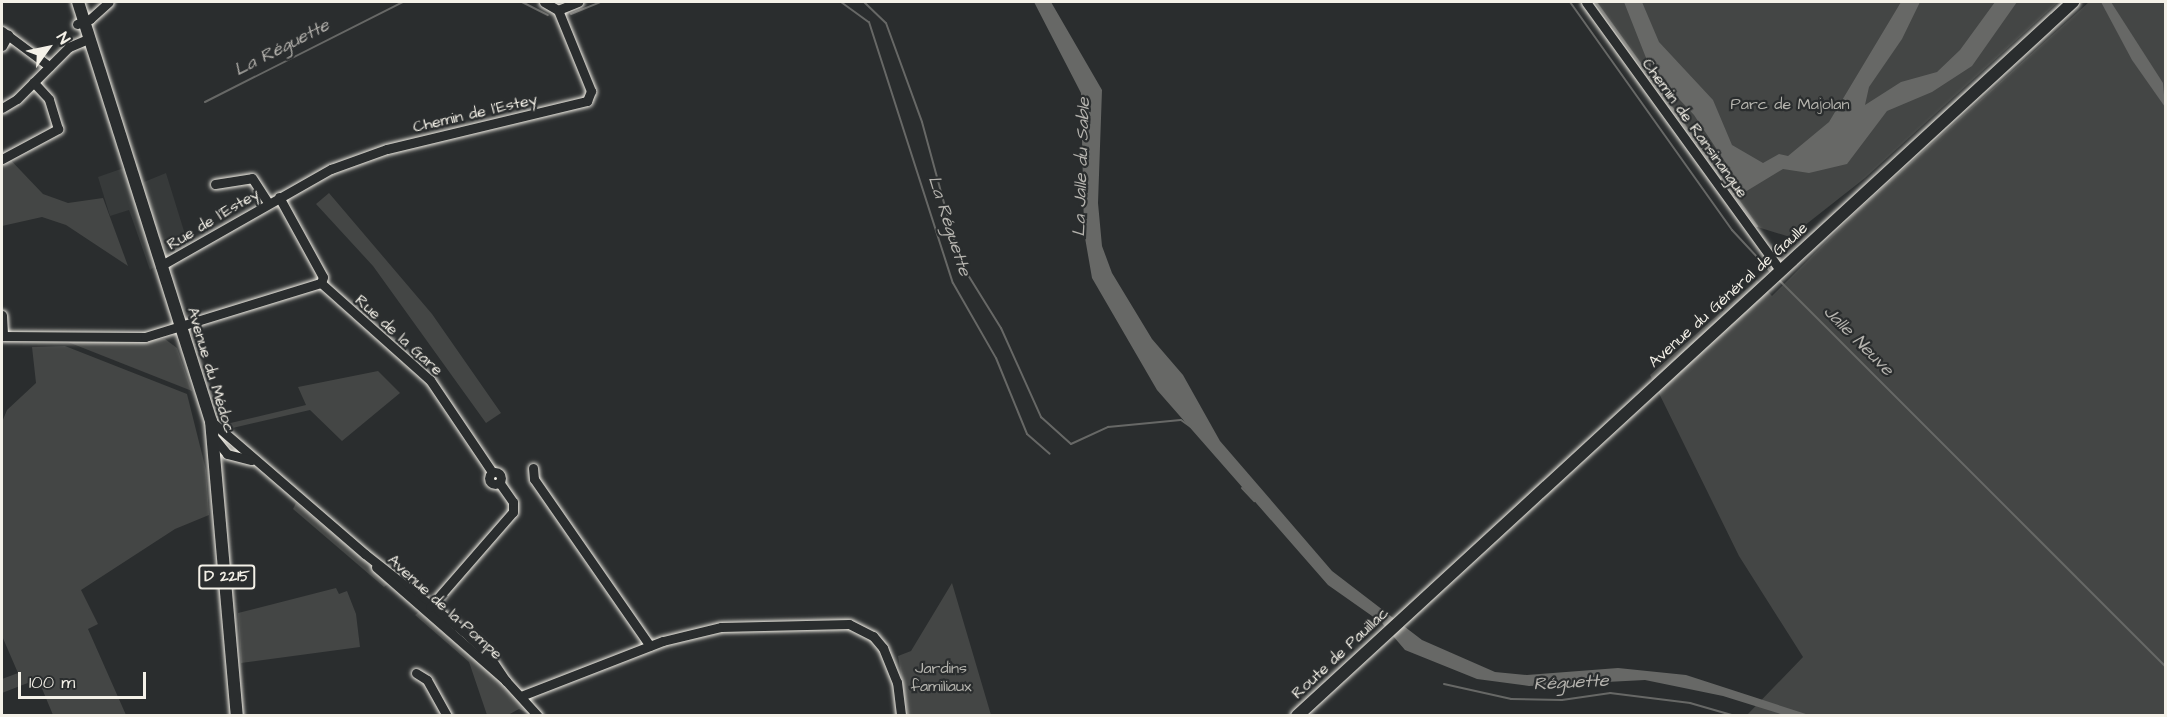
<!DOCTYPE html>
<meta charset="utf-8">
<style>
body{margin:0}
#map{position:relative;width:2167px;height:717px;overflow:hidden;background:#2a2d2e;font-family:"Architects Daughter",sans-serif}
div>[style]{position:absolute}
.built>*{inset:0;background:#373a3a}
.green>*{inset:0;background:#444645}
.water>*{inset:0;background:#676866}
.stream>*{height:2px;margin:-1px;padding:0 1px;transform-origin:1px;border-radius:1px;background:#676866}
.roads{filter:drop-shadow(0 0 2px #f4f1e8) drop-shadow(0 0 2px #f4f1e8)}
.minor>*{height:9px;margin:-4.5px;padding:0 4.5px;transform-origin:4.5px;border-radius:4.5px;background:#2a2d2e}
.minor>.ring{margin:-4.5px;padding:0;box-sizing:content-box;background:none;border:9px solid #2a2d2e;border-radius:50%}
.major>*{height:12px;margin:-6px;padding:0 6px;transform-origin:6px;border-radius:6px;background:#2a2d2e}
span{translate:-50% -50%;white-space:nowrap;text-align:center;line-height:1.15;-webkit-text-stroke:4.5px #2a2d2e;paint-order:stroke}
.shield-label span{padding:2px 4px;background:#2a2d2e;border:2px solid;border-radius:4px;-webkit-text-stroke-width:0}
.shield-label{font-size:15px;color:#f4f1e8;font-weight:700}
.park-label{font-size:16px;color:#b6b5af}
.street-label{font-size:16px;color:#f4f1e8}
.water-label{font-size:18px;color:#b5b3ae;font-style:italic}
.frame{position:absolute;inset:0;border:3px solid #f4f1e8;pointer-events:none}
.north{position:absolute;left:18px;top:18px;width:60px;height:60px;-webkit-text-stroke:4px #2a2d2e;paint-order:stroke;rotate:57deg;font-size:16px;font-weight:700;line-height:24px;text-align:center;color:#f4f1e8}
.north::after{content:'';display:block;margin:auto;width:21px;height:27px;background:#f4f1e8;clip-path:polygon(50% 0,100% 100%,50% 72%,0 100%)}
.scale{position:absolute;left:18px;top:672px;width:128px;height:27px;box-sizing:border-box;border:3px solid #f4f1e8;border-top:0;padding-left:8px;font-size:18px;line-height:21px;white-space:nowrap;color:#f4f1e8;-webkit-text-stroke:4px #2a2d2e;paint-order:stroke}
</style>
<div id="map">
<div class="built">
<div style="clip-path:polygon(138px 163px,144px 182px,166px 173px,188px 244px,150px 270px,129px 210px,110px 216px,98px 177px)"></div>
</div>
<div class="green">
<div style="clip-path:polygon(1590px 2px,2058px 2px,1865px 178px,1790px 237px,1751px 225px)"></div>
<div style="clip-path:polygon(2089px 2px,2165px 2px,2165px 715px,1747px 715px,1803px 657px,1739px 556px,1650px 375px,1757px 280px,1772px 296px,1858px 210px)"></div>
<div style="clip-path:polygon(2px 151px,43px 194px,68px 203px,103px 198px,128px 266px,66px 225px,42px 217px,2px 226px)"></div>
<div style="clip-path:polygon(329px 193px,432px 314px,501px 413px,486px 423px,373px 266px,316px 204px)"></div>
<div style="clip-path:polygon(165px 339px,177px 348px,192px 391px,68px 342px)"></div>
<div style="clip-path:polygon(65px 346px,187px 394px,206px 470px,209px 515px,175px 529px,81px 590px,98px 624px,88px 629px,126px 715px,53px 715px,38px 679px,2px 693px,2px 679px,18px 673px,2px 636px,2px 422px,7px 410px,36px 383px,32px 347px)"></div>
<div style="clip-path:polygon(378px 371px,400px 393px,342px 441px,310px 410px,224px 430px,222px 425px,306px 405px,298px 387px)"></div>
<div style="clip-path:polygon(296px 503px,368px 563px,388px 584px,384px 587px,293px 509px)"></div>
<div style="clip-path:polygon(952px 583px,991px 715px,908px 715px,898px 656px,911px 651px)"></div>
<div style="clip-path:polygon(336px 588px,339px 594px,347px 591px,356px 614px,360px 647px,241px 663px,238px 613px)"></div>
<div style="clip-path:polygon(419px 612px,505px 686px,532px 715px,519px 709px,508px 715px,487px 715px,469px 662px,415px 615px)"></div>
</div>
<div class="water">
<div style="clip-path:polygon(1034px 2px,1051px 2px,1102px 90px,1098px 203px,1102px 246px,1112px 273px,1152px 339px,1183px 375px,1220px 441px,1332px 571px,1422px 640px,1495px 672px,1527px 675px,1618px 668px,1686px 675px,1809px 715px,1784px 715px,1723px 696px,1645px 680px,1529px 686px,1477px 679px,1405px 650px,1382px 623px,1328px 585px,1157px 390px,1092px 278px,1084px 232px,1081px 93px)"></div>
<div style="clip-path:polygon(1624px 2px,1642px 2px,1659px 42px,1713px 100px,1732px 145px,1763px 163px,1779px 154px,1788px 156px,1829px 122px,1901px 2px,1920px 2px,1902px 39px,1869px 87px,1865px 105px,1901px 82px,1937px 72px,1960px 50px,1995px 2px,2017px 2px,1972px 66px,1932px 92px,1887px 111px,1847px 164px,1809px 173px,1783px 169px,1745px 192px,1694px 115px,1650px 68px)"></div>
<div style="clip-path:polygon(2101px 2px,2111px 2px,2163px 83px,2165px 107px,2132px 60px)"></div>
</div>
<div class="stream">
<div style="left:522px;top:2px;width:29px;rotate:27deg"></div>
<div style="left:841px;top:2px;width:34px;rotate:36deg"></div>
<div style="left:869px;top:22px;width:274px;rotate:72.2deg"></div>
<div style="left:953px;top:283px;width:86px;rotate:60.2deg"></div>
<div style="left:996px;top:358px;width:82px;rotate:67.8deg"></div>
<div style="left:1027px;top:434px;width:30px;rotate:41deg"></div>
<div style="left:864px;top:2px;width:30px;rotate:44deg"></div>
<div style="left:886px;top:23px;width:105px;rotate:70deg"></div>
<div style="left:922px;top:122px;width:145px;rotate:74.8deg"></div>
<div style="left:960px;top:262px;width:78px;rotate:58.2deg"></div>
<div style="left:1001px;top:328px;width:98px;rotate:65.8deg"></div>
<div style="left:1041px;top:417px;width:40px;rotate:42deg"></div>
<div style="left:1071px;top:444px;width:41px;rotate:-24.7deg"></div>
<div style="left:1108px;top:427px;width:73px;rotate:-5.5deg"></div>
<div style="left:1181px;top:420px;width:12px;rotate:35deg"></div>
<div style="left:1570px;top:2px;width:280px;rotate:54.6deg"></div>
<div style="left:1732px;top:230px;width:59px;rotate:47.1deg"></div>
<div style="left:1596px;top:2px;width:276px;rotate:54.3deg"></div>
<div style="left:571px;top:14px;width:31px;rotate:-22deg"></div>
<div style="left:205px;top:102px;width:222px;rotate:-26.8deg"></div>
<div style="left:1778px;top:279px;width:549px;rotate:45deg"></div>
<div style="left:1242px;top:488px;width:18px;rotate:47deg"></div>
<div style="left:1444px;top:684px;width:69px;rotate:12.6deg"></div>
<div style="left:1511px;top:699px;width:51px;rotate:1.1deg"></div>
<div style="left:1562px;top:700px;width:49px;rotate:-8.3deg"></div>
<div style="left:1610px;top:693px;width:81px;rotate:7.1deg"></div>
<div style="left:1690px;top:703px;width:47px;rotate:16.1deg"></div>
</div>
<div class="roads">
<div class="minor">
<div style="left:544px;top:2px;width:16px;rotate:30deg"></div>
<div style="left:558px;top:10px;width:22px;rotate:-22deg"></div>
<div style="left:1586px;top:2px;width:332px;rotate:54.1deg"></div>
<div style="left:77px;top:24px;width:14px;rotate:-21deg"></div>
<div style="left:90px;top:19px;width:25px;rotate:-42deg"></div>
<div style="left:2px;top:31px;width:59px;rotate:36.7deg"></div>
<div style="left:2px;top:46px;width:13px;rotate:-61deg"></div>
<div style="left:2px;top:108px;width:17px;rotate:-31deg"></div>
<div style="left:17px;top:99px;width:74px;rotate:-45deg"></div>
<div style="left:69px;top:47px;width:23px;rotate:-23deg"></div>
<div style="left:2px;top:159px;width:64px;rotate:-28.2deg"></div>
<div style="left:58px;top:129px;width:31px;rotate:-107deg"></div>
<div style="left:49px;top:99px;width:23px;rotate:-133deg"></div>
<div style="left:215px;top:184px;width:37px;rotate:-9deg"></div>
<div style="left:252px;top:178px;width:30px;rotate:57deg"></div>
<div style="left:279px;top:197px;width:91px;rotate:61.2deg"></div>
<div style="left:323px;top:277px;width:6px;rotate:108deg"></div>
<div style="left:160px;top:266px;width:197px;rotate:-29.6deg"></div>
<div style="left:331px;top:169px;width:59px;rotate:-19.7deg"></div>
<div style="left:387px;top:149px;width:206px;rotate:-13.5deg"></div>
<div style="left:587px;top:101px;width:11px;rotate:-68deg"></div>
<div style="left:591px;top:91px;width:87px;rotate:-112.2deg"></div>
<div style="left:2px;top:315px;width:21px;rotate:87deg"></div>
<div style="left:2px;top:336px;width:143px;rotate:0.4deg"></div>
<div style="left:145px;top:337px;width:184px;rotate:-17.1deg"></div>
<div style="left:321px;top:283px;width:146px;rotate:41.7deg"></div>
<div style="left:430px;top:380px;width:111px;rotate:56deg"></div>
<div style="left:212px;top:422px;width:202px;rotate:40.8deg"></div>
<div style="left:365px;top:554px;width:125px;rotate:38.2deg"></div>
<div style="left:463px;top:631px;width:33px;rotate:43deg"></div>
<div style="left:487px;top:653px;width:34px;rotate:56deg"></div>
<div style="left:215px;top:439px;width:19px;rotate:51deg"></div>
<div style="left:227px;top:454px;width:25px;rotate:14deg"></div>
<div style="left:533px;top:468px;width:11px;rotate:85deg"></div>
<div style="left:534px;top:479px;width:203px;rotate:55.2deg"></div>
<div class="ring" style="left:489px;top:472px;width:3px;height:3px"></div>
<div style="left:376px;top:567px;width:173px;rotate:41.2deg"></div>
<div style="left:506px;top:681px;width:47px;rotate:47.6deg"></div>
<div style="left:430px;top:607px;width:126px;rotate:-48.9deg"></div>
<div style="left:513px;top:512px;width:10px;rotate:-90deg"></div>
<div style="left:513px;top:502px;width:24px;rotate:-125deg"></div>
<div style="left:416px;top:673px;width:13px;rotate:32deg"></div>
<div style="left:427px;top:680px;width:41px;rotate:60.9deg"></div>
<div style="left:521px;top:696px;width:152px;rotate:-21.2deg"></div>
<div style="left:663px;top:641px;width:60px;rotate:-13.6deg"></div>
<div style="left:721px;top:627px;width:128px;rotate:-1.3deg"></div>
<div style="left:849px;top:624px;width:27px;rotate:27deg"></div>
<div style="left:873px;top:636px;width:16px;rotate:50deg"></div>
<div style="left:883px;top:648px;width:37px;rotate:68deg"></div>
<div style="left:897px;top:682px;width:34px;rotate:83deg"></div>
</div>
<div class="major">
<div style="left:78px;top:2px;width:440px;rotate:72.4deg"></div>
<div style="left:211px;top:421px;width:296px;rotate:85deg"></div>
<div style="left:1297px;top:716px;width:1055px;rotate:-42.62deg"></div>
</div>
</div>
<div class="shield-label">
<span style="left:227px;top:577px">D 2215</span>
</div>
<div class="park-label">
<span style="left:1790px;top:104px">Parc de Majolan</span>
<span style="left:941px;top:677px">Jardins<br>familiaux</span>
</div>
<div class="street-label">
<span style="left:475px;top:113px;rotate:-13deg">Chemin de l'Estey</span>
<span style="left:1695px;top:128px;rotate:54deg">Chemin de Ransinangue</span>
<span style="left:213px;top:219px;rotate:-31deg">Rue de l'Estey</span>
<span style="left:1728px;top:295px;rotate:-42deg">Avenue du Général de Gaulle</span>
<span style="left:399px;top:335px;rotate:42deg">Rue de la Gare</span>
<span style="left:211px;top:370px;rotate:73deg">Avenue du Médoc</span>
<span style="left:445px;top:607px;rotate:42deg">Avenue de la Pompe</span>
<span style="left:1340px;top:653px;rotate:-43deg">Route de Pauillac</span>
</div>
<div class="water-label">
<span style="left:282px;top:48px;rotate:-27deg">La Réguette</span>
<span style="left:1082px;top:167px;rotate:-88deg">La Jalle du Sable</span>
<span style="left:949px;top:226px;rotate:72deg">La Réguette</span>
<span style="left:1858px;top:341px;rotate:45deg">Jalle Neuve</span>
<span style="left:1571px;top:683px;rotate:-3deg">Réguette</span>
</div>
<div class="frame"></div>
<div class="north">N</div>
<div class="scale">100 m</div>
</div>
